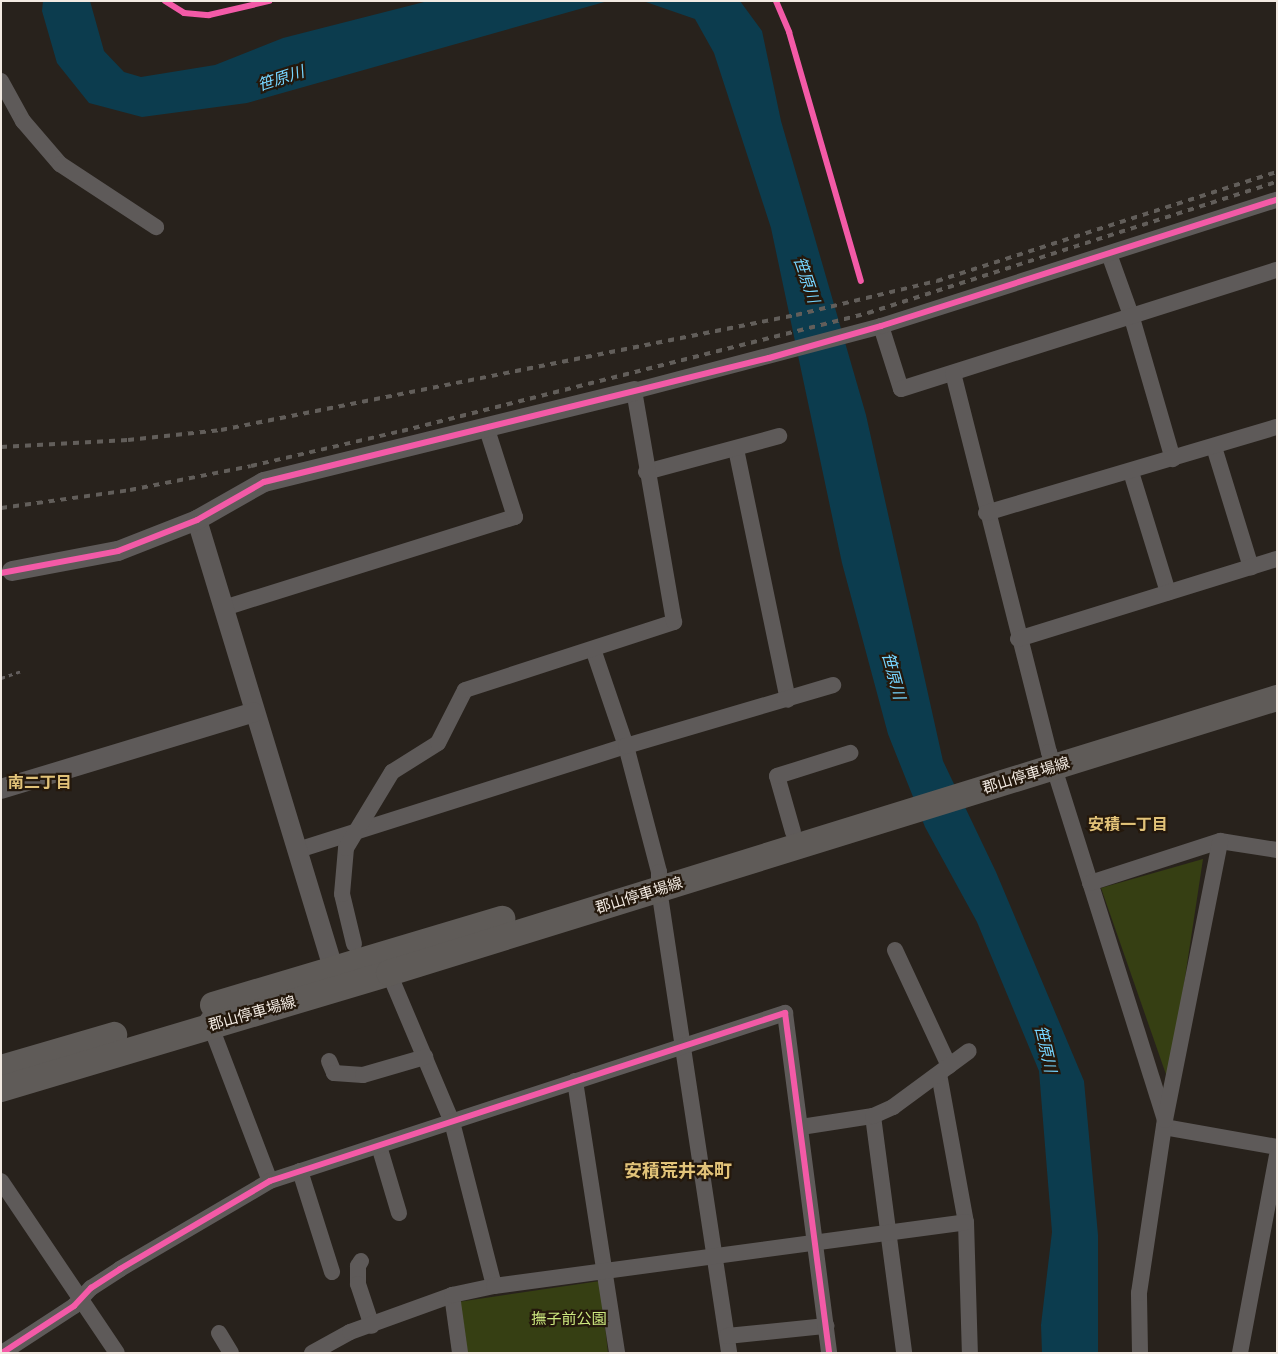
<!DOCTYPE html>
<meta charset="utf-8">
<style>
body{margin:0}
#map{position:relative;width:1278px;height:1354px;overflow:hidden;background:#28221c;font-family:Poppins,"Noto Sans JP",sans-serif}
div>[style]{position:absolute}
.green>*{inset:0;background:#363f13}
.water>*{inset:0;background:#0c3c4e}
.path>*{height:2.5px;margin-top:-1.25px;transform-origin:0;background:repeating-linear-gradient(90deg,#635e5d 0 4px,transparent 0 8px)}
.minor>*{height:16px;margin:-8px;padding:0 8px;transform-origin:8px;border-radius:8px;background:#5e5a59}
.tertiary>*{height:20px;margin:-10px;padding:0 10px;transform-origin:10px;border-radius:10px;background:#5e5a59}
.primary>*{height:26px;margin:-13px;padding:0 13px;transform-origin:13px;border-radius:13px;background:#5f5b58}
.rail>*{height:4px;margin-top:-2px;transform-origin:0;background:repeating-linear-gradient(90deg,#625e5a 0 6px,transparent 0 12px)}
.cycleway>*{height:6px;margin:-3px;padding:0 3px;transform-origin:3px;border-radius:3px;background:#f35aa7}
span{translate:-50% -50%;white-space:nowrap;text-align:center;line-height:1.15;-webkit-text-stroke:4.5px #24180c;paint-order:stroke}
.street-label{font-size:15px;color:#f2eae2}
.park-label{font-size:15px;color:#cde87f}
.water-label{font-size:16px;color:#76d5ff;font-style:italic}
.neighbourhood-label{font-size:16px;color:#e2c379;font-weight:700}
.quarter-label{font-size:18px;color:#e2c379;font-weight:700}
.frame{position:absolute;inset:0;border:2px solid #f2eae2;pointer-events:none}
</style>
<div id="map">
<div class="green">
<div style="clip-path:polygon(1203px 859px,1169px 1083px,1101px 888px)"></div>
<div style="clip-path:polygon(600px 1281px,608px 1353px,466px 1353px,458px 1302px)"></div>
</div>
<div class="water">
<div style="clip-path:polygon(43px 1px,90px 1px,104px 51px,124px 72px,141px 77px,215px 65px,283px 38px,428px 1px,608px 1px,247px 103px,142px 117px,89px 103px,57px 63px,42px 11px)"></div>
<div style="clip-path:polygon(643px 1px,740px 1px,762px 31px,781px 121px,866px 415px,943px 761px,996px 872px,1084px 1081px,1098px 1235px,1098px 1353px,1042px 1353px,1041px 1325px,1052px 1232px,1039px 1071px,977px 922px,925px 827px,888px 734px,842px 563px,771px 228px,714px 53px,695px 19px)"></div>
</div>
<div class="path">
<div style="left:1px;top:678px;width:21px;rotate:-19deg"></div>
</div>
<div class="minor">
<div style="left:1px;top:81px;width:46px;rotate:61.2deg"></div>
<div style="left:23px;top:121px;width:57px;rotate:49.3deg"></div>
<div style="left:60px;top:164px;width:115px;rotate:33.3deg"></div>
<div style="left:1109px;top:254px;width:68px;rotate:70.2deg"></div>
<div style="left:1132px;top:318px;width:147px;rotate:73.8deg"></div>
<div style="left:881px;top:326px;width:66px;rotate:72.4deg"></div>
<div style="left:901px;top:389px;width:394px;rotate:-17.6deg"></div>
<div style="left:953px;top:373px;width:391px;rotate:75.8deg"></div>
<div style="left:1049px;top:752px;width:386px;rotate:72.5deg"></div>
<div style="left:1214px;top:447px;width:126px;rotate:72.9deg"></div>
<div style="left:736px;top:449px;width:256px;rotate:78.3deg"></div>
<div style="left:646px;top:472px;width:138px;rotate:-15.1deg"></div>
<div style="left:1131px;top:472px;width:126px;rotate:72.9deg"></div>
<div style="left:986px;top:513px;width:303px;rotate:-16.5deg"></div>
<div style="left:224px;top:608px;width:305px;rotate:-17.4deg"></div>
<div style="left:515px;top:517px;width:92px;rotate:-107.7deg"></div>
<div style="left:1018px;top:639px;width:271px;rotate:-17.2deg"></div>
<div style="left:593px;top:649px;width:102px;rotate:71.2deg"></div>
<div style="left:626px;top:746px;width:130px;rotate:75.3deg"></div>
<div style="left:659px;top:872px;width:17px;rotate:90deg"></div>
<div style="left:659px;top:889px;width:469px;rotate:81.4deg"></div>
<div style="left:793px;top:832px;width:58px;rotate:-105.9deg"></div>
<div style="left:777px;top:776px;width:77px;rotate:-17.5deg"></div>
<div style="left:298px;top:850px;width:344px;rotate:-17.6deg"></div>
<div style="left:626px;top:746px;width:216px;rotate:-16.4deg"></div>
<div style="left:1090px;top:883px;width:137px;rotate:-17.9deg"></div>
<div style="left:1220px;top:841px;width:58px;rotate:9deg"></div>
<div style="left:354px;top:944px;width:51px;rotate:-103.5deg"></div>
<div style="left:342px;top:894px;width:46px;rotate:-85deg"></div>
<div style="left:346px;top:848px;width:89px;rotate:-58.8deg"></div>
<div style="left:392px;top:772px;width:54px;rotate:-32.2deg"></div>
<div style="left:438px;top:743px;width:59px;rotate:-63deg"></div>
<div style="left:465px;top:690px;width:220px;rotate:-18deg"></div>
<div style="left:674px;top:622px;width:234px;rotate:-99.8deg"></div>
<div style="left:634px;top:391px;width:255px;rotate:-14.7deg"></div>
<div style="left:881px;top:326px;width:416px;rotate:-17.7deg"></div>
<div style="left:895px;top:950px;width:128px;rotate:65deg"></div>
<div style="left:389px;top:973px;width:162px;rotate:67.1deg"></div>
<div style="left:452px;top:1122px;width:169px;rotate:75.6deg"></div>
<div style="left:208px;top:1019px;width:173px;rotate:69.1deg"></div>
<div style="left:329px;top:1061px;width:13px;rotate:67deg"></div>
<div style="left:334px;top:1073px;width:29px;rotate:4deg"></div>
<div style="left:363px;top:1075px;width:65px;rotate:-16.2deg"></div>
<div style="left:939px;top:1074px;width:150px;rotate:79.7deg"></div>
<div style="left:966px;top:1222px;width:131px;rotate:88.3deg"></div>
<div style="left:575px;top:1081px;width:275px;rotate:81.2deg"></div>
<div style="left:873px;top:1116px;width:239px;rotate:82.5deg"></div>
<div style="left:801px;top:1127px;width:73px;rotate:-8.7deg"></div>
<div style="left:873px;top:1116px;width:22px;rotate:-24deg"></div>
<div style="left:893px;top:1107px;width:94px;rotate:-36.4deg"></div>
<div style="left:1164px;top:1127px;width:115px;rotate:10deg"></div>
<div style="left:379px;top:1146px;width:70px;rotate:73.4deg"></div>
<div style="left:300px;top:1171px;width:106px;rotate:72.4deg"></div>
<div style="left:1px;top:1181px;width:207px;rotate:56deg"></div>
<div style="left:361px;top:1261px;width:6px;rotate:121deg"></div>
<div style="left:358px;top:1266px;width:18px;rotate:90deg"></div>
<div style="left:358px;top:1284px;width:44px;rotate:71.6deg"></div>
<div style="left:452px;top:1295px;width:59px;rotate:82.1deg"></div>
<div style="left:219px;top:1333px;width:23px;rotate:59deg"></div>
<div style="left:727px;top:1336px;width:100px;rotate:-5.8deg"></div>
<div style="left:2px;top:1353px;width:86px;rotate:-33.1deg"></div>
<div style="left:74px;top:1306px;width:25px;rotate:-47deg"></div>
<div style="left:91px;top:1288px;width:35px;rotate:-33deg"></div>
<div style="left:120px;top:1269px;width:174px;rotate:-30.4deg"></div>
<div style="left:270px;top:1181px;width:542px;rotate:-18.07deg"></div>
<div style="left:785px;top:1013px;width:343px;rotate:82.6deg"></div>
<div style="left:312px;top:1353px;width:43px;rotate:-28.9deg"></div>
<div style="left:350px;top:1332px;width:109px;rotate:-19.9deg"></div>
<div style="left:452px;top:1295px;width:43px;rotate:-12.1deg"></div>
<div style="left:494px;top:1286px;width:476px;rotate:-7.7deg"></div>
<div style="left:1140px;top:1353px;width:60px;rotate:-91deg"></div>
<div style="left:1139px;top:1293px;width:175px;rotate:-81.5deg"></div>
<div style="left:1165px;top:1120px;width:284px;rotate:-78.8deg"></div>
<div style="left:1240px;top:1353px;width:200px;rotate:-79.4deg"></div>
</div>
<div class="tertiary">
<div style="left:197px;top:520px;width:468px;rotate:73.1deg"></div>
<div style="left:12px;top:571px;width:108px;rotate:-10.7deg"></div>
<div style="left:118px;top:551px;width:85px;rotate:-21.4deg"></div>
<div style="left:197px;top:520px;width:77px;rotate:-29.6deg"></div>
<div style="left:264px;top:482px;width:381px;rotate:-13.8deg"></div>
<div style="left:1px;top:789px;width:264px;rotate:-16.9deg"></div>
</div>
<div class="primary">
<div style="left:213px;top:1005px;width:302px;rotate:-16.6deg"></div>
<div style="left:1px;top:1068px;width:118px;rotate:-16.3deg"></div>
<div style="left:1px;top:1089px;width:405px;rotate:-16.6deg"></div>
<div style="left:389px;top:973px;width:930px;rotate:-17.21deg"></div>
</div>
<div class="rail">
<div style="left:1px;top:447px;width:127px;rotate:-3.2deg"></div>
<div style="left:128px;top:440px;width:94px;rotate:-6.1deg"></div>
<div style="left:221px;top:430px;width:586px;rotate:-11.31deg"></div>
<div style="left:796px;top:315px;width:145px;rotate:-13.6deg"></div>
<div style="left:937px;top:281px;width:357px;rotate:-17.8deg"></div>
<div style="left:1px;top:508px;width:130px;rotate:-7.9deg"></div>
<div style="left:130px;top:490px;width:123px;rotate:-11.2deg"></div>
<div style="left:251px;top:466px;width:155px;rotate:-13.1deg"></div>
<div style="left:402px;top:431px;width:481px;rotate:-14.2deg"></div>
<div style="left:868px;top:313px;width:429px;rotate:-17.8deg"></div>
</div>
<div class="cycleway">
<div style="left:165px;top:1px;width:22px;rotate:32deg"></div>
<div style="left:184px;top:13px;width:25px;rotate:5deg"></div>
<div style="left:209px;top:15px;width:62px;rotate:-13.1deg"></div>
<div style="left:776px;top:1px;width:34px;rotate:67deg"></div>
<div style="left:789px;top:32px;width:259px;rotate:73.9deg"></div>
<div style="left:1px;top:573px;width:119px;rotate:-10.6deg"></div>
<div style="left:118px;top:551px;width:85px;rotate:-21.4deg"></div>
<div style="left:197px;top:520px;width:77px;rotate:-29.6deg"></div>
<div style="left:264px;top:482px;width:520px;rotate:-13.8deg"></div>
<div style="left:769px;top:358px;width:116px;rotate:-15.9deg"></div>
<div style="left:881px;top:326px;width:416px;rotate:-17.7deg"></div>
<div style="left:2px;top:1353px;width:86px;rotate:-33.1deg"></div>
<div style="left:74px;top:1306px;width:25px;rotate:-47deg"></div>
<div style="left:91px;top:1288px;width:35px;rotate:-33deg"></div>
<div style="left:120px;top:1269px;width:174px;rotate:-30.4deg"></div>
<div style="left:270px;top:1181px;width:542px;rotate:-18.07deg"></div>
<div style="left:785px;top:1013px;width:343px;rotate:82.6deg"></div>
</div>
<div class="street-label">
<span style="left:1026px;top:775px;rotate:-17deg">郡山停車場線</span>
<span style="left:639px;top:895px;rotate:-17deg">郡山停車場線</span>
<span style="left:252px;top:1013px;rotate:-16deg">郡山停車場線</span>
</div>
<div class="park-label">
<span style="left:569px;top:1319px">撫子前公園</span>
</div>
<div class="water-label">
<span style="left:281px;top:79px;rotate:-18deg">笹原川</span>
<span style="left:806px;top:280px;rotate:71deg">笹原川</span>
<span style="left:893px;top:676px;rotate:75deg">笹原川</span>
<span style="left:1045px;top:1049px;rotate:77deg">笹原川</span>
</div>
<div class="neighbourhood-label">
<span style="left:40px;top:783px">南二丁目</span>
<span style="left:1128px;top:825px">安積一丁目</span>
</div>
<div class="quarter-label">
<span style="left:678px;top:1171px">安積荒井本町</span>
</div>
<div class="frame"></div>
</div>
